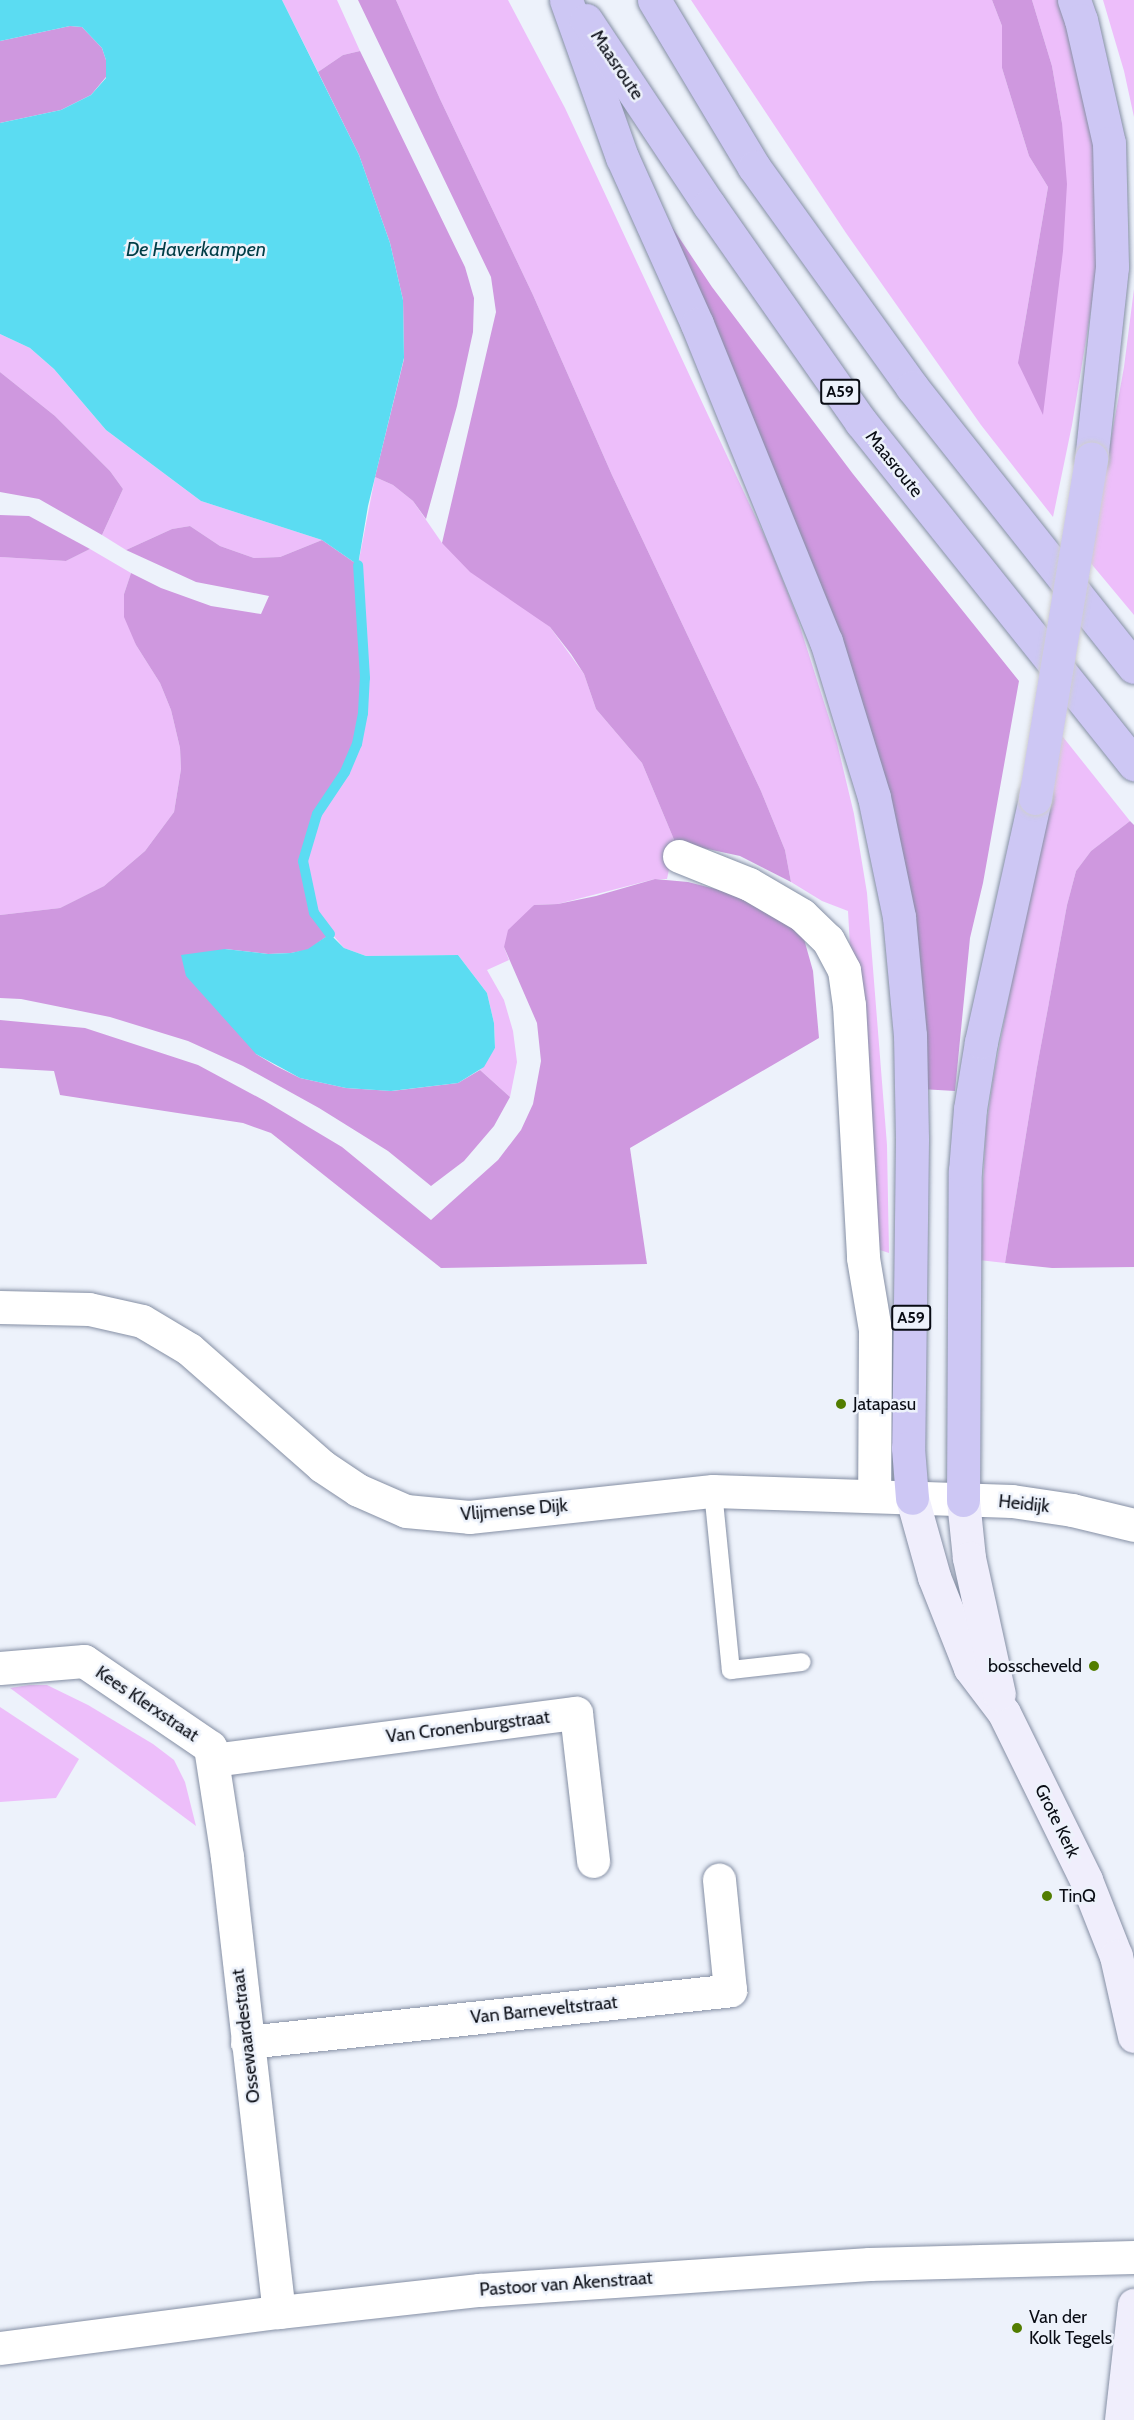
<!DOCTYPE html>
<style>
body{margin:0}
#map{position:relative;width:1134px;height:2420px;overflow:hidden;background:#edf2fb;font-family:Cabin,sans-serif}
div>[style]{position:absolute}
.green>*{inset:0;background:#edbefa}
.forest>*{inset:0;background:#cf98df}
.water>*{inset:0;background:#5bdcf2}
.stream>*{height:10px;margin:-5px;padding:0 5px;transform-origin:5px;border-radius:5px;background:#5bdcf2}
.roads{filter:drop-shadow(0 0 2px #858fa4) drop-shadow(0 0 2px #858fa4)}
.service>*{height:18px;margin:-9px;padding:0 9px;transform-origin:9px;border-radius:9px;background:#fff}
.minor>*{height:33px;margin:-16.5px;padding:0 16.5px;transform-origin:16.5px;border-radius:16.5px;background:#fff}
.secondary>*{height:33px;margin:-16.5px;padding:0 16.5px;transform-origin:16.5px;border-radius:16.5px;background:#f0eefc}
.motorway>*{height:33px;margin:-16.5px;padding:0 16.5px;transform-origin:16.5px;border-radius:16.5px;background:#cdc7f4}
.bridges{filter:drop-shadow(0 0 2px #ceced0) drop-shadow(0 0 2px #ceced0)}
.motorway-bridge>*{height:33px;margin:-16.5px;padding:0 16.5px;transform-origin:16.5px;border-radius:16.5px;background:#cdc7f4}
.dots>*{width:16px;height:16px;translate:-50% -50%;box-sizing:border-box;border:3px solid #edf2fb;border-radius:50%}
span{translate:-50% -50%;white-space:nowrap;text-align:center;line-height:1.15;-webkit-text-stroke:5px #edf2fb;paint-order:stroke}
.shield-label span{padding:2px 4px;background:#edf2fb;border:2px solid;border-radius:4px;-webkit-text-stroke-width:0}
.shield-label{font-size:16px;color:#090c14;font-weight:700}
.street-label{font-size:18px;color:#090c14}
.poi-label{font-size:18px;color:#090c14}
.left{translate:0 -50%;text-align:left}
.right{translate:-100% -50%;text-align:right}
.water-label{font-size:20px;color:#003d46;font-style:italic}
</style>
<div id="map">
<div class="green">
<div style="clip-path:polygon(282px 0,337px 0,360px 51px,343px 55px,318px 72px)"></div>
<div style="clip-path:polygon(396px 0,508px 0,565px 108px,770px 548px,796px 614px,837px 743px,854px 814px,867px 893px,887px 1145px,889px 1253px,880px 1250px,854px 1018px,848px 911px,822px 901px,791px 882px,785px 850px,761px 791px,612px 475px,533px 295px,440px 99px)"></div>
<div style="clip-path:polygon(691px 0,992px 0,1002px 26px,1002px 68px,1029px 156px,1048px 187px,1018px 363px,1062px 123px,1052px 66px,1032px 0,1062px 0,1099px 144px,1098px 267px,1072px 425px,1053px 517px,981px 425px,846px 233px)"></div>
<div style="clip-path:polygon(1103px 0,1134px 0,1134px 117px,1124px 71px)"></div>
<div style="clip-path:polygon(1134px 289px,1134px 615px,1089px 561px,1124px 367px)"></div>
<div style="clip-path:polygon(0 334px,30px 348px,54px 369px,106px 430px,201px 501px,322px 540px,280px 557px,254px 558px,220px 546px,190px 526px,172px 529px,126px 550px,102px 535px,123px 489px,110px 471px,55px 416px,0 372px)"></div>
<div style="clip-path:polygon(375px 477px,393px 485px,413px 501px,442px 543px,550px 627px,584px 674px,596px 709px,642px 763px,675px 842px,667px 879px,655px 879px,558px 904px,534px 905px,504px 947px,509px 960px,487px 970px,504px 1000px,513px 1031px,517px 1062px,510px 1097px,480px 1070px,495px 1048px,494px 1023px,487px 993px,458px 955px,366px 956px,344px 948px,314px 913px,303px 861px,317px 814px,345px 772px,365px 678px,358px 565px)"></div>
<div style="clip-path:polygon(90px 549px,131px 573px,124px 594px,136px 645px,160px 683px,171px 710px,180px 748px,181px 769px,174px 812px,145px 851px,104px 886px,60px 908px,0 915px,0 557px,66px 561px)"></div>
<div style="clip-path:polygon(1059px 732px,1130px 821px,1091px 851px,1076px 871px,1067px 905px,1037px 1067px,1005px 1263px,979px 1260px,986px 1128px,993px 1080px)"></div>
<div style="clip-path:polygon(29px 1685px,47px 1685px,88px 1705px,153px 1744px,174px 1760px,185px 1782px,196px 1826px,10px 1688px)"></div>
<div style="clip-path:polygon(0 1707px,79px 1759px,56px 1798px,0 1802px)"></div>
</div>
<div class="forest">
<div style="clip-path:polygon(358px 0,396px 0,440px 99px,533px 295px,612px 475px,761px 791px,785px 850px,791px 882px,740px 856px,675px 842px,642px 763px,596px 709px,584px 674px,571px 654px,550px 627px,470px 572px,442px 543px,496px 312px,491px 277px)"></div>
<div style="clip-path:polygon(992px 0,1032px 0,1052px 66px,1062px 123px,1067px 184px,1063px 251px,1043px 415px,1018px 363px,1048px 187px,1029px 156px,1002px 68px,1002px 26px)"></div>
<div style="clip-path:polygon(70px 26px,82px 27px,102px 48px,106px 60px,106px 77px,91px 95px,61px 110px,0 123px,0 41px)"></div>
<div style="clip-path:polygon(360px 51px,465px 267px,474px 298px,473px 332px,457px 406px,426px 519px,413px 501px,393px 485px,375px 477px,404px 359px,403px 300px,390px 243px,359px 155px,318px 72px,343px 55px)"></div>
<div style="clip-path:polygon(650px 194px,712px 287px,853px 474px,1019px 681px,983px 883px,970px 938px,955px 1091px,921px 1089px,905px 888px)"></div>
<div style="clip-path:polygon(0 372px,55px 416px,110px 471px,123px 489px,102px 535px,39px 499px,0 492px)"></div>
<div style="clip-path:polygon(0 515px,29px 516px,90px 549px,66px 561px,0 557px)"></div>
<div style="clip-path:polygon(190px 526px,220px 546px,254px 558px,280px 557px,322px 540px,358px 565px,365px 678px,363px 713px,357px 744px,345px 772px,317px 814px,303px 861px,314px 913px,330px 934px,308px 950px,291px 953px,268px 954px,225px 949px,256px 1054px,276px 1066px,300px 1078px,346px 1088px,392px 1091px,458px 1083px,480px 1070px,510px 1097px,494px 1126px,464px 1161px,431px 1186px,388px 1151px,319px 1108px,243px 1066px,188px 1041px,110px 1017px,21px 999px,0 998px,0 915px,60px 908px,104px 886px,145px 851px,174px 812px,181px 769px,180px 748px,171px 710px,160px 683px,136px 645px,124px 617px,124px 594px,131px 573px,161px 588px,211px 606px,261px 614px,269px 596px,196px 582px,126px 550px,172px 529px)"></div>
<div style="clip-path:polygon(1130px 821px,1134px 825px,1134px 1267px,1052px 1268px,1005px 1263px,1037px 1067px,1067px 905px,1076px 871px,1091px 851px)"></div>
<div style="clip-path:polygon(655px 879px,688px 882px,747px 897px,784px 916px,804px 939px,813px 971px,819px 1038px,630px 1148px,647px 1264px,441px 1268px,271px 1133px,243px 1123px,60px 1095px,54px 1071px,0 1068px,0 1020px,85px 1028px,198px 1065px,265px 1101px,342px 1147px,431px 1220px,498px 1160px,521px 1130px,533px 1104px,541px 1061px,537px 1023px,504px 947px,508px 930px,534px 905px,558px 904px,596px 896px)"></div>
</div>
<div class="water">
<div style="clip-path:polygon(0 0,282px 0,359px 155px,390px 243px,403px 300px,404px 358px,368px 506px,358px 565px,322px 540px,201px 501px,106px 430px,54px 369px,30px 348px,0 334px,0 123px,61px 110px,91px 95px,106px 78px,106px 60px,102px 48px,82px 27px,70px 26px,0 41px)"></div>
<div style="clip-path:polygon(330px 934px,344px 948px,366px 956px,458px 955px,487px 993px,494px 1023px,495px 1048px,484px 1067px,458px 1083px,391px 1091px,346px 1088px,300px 1078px,256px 1054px,186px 976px,181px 955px,225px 949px,268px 954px,291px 953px,308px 949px)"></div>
</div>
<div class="stream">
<div style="left:330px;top:934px;width:26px;rotate:-127deg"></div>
<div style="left:314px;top:913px;width:53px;rotate:-101.9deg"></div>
<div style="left:303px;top:861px;width:49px;rotate:-73.4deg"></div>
<div style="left:317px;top:814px;width:50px;rotate:-56.3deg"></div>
<div style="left:345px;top:772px;width:30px;rotate:-67deg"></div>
<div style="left:357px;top:744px;width:32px;rotate:-79deg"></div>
<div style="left:363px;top:713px;width:35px;rotate:-87deg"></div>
<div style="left:365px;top:678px;width:113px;rotate:-93.5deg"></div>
</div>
<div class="roads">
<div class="service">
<div style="left:713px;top:1491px;width:180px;rotate:84.3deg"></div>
<div style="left:731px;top:1670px;width:71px;rotate:-6.4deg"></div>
</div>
<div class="minor">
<div style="left:679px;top:856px;width:75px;rotate:21.8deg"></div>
<div style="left:749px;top:884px;width:61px;rotate:30.3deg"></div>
<div style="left:802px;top:915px;width:36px;rotate:44deg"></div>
<div style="left:828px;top:940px;width:34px;rotate:62deg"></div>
<div style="left:844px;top:970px;width:35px;rotate:82deg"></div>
<div style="left:849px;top:1005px;width:253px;rotate:86.8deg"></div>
<div style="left:863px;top:1258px;width:73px;rotate:80.5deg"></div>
<div style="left:875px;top:1330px;width:165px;rotate:90.3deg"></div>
<div style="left:0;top:1307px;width:89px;rotate:1.3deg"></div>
<div style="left:89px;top:1309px;width:54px;rotate:12.8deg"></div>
<div style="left:142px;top:1321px;width:55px;rotate:30.8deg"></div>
<div style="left:189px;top:1349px;width:177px;rotate:41.3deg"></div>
<div style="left:322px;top:1466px;width:43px;rotate:33.7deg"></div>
<div style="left:358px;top:1490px;width:52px;rotate:23.6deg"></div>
<div style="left:406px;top:1511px;width:63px;rotate:5.4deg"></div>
<div style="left:469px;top:1517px;width:245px;rotate:-6.1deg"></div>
<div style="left:713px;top:1491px;width:299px;rotate:1.9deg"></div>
<div style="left:1012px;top:1501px;width:61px;rotate:8.5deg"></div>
<div style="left:1072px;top:1510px;width:64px;rotate:13.6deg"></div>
<div style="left:0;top:1668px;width:84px;rotate:-4.8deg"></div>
<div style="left:84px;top:1661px;width:153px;rotate:34.3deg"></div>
<div style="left:210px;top:1747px;width:111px;rotate:81.2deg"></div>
<div style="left:227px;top:1857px;width:458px;rotate:83.5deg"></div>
<div style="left:213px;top:1760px;width:366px;rotate:-7.4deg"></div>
<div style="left:576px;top:1713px;width:149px;rotate:83.4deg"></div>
<div style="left:247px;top:2042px;width:486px;rotate:-6.1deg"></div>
<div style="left:730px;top:1990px;width:111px;rotate:-95.7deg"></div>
<div style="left:0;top:2348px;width:281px;rotate:-7.4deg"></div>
<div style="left:279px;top:2312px;width:201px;rotate:-6.3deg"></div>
<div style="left:479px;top:2290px;width:391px;rotate:-3.8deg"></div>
<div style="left:869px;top:2264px;width:265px;rotate:-1.5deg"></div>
</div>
<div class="secondary">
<div style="left:912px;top:1498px;width:82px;rotate:74.4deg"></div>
<div style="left:934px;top:1577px;width:98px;rotate:68.4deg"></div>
<div style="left:970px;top:1668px;width:56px;rotate:52.9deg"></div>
<div style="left:1004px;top:1713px;width:186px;rotate:63.8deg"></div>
<div style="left:1086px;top:1880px;width:82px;rotate:68.5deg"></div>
<div style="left:1116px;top:1956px;width:82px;rotate:77.3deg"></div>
<div style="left:963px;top:1500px;width:58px;rotate:84.1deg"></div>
<div style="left:969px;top:1558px;width:139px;rotate:77.6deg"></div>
<div style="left:1121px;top:2420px;width:116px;rotate:-83.6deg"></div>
</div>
<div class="motorway">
<div style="left:566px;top:0;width:167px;rotate:70.4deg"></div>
<div style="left:622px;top:157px;width:183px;rotate:65.8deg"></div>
<div style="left:697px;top:324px;width:342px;rotate:67.9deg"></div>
<div style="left:826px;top:641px;width:163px;rotate:72.9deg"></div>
<div style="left:874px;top:797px;width:123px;rotate:78.2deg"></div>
<div style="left:899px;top:917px;width:119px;rotate:84.7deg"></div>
<div style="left:910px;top:1035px;width:104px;rotate:88.9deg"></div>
<div style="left:912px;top:1139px;width:309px;rotate:90.7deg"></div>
<div style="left:908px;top:1448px;width:50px;rotate:85.4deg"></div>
<div style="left:654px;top:0;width:195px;rotate:59.1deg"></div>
<div style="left:754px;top:167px;width:271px;rotate:54.3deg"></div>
<div style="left:912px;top:387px;width:357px;rotate:51.6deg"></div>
<div style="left:1074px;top:0;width:21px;rotate:71deg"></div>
<div style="left:1081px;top:20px;width:126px;rotate:77.2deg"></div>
<div style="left:1109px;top:143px;width:124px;rotate:88.6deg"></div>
<div style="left:1112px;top:267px;width:193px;rotate:96.2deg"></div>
<div style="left:586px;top:20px;width:222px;rotate:56.4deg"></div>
<div style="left:709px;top:205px;width:265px;rotate:55deg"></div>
<div style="left:861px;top:422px;width:438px;rotate:51.4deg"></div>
<div style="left:963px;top:1500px;width:329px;rotate:-89.7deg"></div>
<div style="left:965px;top:1171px;width:62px;rotate:-85.4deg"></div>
<div style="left:970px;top:1109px;width:68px;rotate:-80.7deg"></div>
<div style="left:981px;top:1042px;width:250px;rotate:-77.5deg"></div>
</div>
</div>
<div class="bridges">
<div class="motorway-bridge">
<div style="left:1035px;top:798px;width:344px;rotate:-80.6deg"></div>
</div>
</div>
<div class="dots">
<div style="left:841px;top:1404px;background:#527d00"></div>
<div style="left:1094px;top:1666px;background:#527d00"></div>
<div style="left:1047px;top:1896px;background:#527d00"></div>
<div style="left:1017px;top:2328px;background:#527d00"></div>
</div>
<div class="shield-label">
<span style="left:840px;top:392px">A59</span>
<span style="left:911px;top:1318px">A59</span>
</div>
<div class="street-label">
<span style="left:617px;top:65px;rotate:56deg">Maasroute</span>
<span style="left:894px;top:464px;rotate:51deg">Maasroute</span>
<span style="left:1024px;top:1504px;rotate:6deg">Heidijk</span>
<span style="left:514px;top:1510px;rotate:-5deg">Vlijmense Dijk</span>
<span style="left:147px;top:1704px;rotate:34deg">Kees Klerxstraat</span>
<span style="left:468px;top:1727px;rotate:-7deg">Van Cronenburgstraat</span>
<span style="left:1057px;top:1821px;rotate:64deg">Grote Kerk</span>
<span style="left:544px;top:2010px;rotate:-6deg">Van Barneveltstraat</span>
<span style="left:246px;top:2036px;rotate:-97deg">Ossewaardestraat</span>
<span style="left:566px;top:2284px;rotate:-4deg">Pastoor van Akenstraat</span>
</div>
<div class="poi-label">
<span class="left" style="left:853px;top:1404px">Jatapasu</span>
<span class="right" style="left:1082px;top:1666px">bosscheveld</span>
<span class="left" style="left:1059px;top:1896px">TinQ</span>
<span class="left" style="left:1029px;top:2328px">Van der<br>Kolk Tegels</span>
</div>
<div class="water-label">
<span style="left:196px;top:249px">De Haverkampen</span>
</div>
</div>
